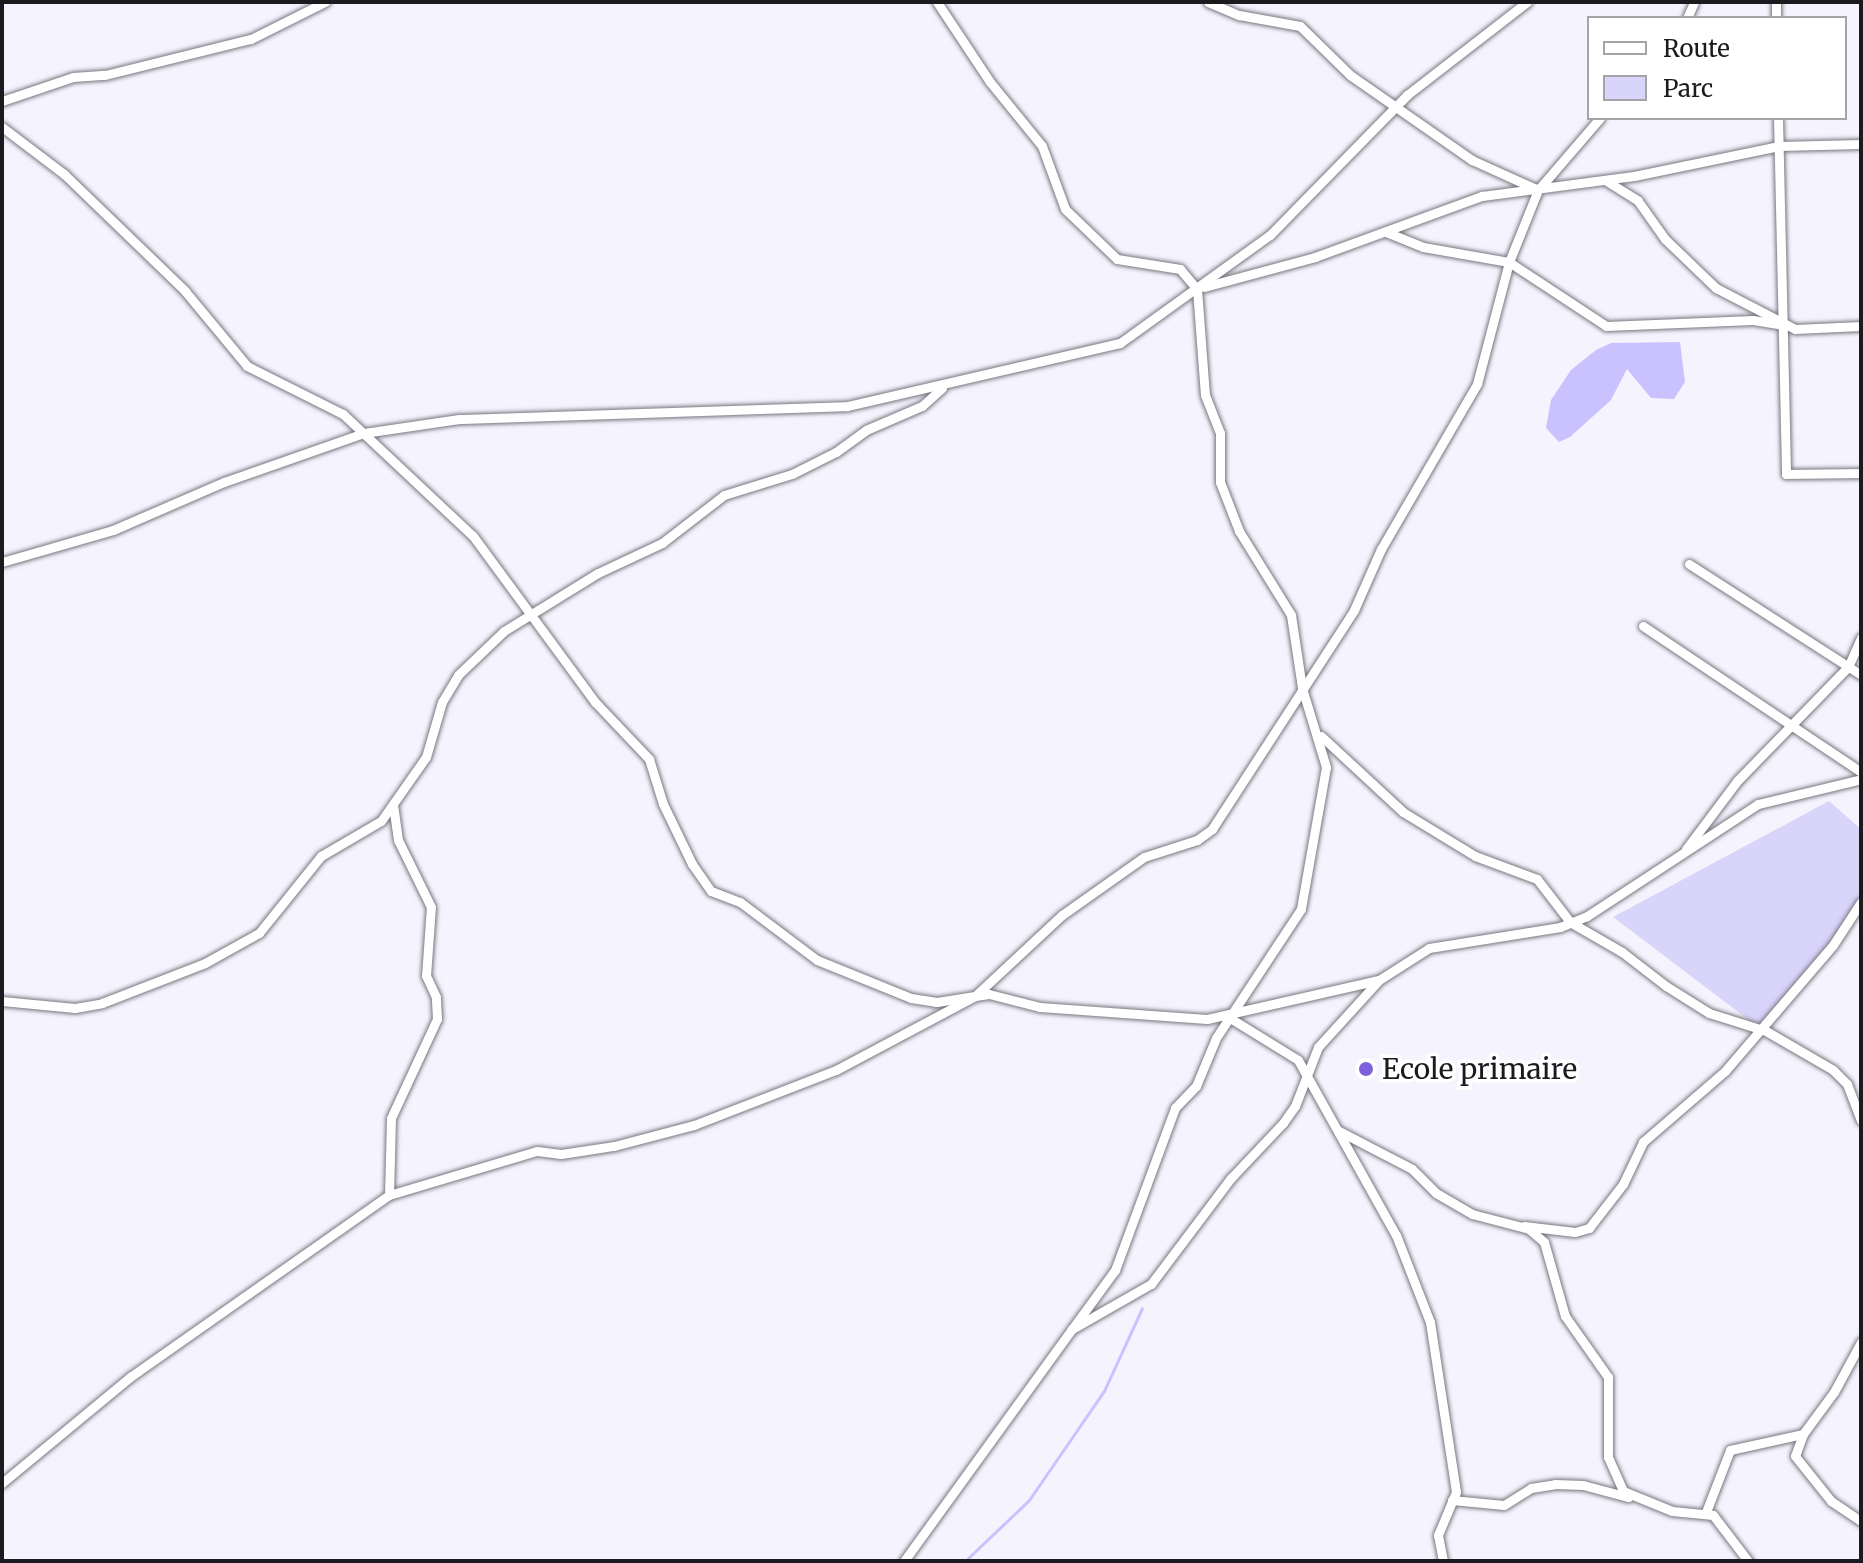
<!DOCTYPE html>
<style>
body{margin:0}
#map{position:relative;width:1863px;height:1563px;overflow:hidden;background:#f5f4fe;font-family:Merriweather,serif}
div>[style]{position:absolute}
.green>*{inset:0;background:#d9d4f9}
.water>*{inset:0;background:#cac2fe}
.stream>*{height:3px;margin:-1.5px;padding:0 1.5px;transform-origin:1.5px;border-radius:1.5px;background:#cac2fe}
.roads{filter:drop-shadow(0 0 2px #787780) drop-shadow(0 0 2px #787780)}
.street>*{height:9px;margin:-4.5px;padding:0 4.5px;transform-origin:4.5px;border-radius:4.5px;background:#fff}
.dots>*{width:22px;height:22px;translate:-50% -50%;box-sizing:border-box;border:4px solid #fff;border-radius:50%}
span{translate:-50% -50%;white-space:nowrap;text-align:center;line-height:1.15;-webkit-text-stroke:7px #fff;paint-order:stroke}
.poi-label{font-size:28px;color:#1b1a1e}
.left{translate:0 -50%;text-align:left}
.frame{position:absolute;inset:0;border:4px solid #1b1a1e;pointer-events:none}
.legend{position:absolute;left:1587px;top:16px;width:260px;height:104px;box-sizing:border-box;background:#fff;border:2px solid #a4a3a5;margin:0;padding:10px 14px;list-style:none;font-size:24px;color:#1b1a1e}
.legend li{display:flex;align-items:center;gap:16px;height:40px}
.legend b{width:40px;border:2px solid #a4a3a5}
</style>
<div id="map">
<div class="green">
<div style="clip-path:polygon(1829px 801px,1861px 829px,1861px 902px,1762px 1030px,1613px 917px)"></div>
</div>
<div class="water">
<div style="clip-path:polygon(1680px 342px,1685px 382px,1674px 399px,1651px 398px,1627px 369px,1611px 400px,1570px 437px,1559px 442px,1546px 428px,1551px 400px,1571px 370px,1596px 350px,1611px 343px)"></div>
</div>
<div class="stream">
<div style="left:965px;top:1561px;width:88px;rotate:-43.6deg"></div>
<div style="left:1029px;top:1500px;width:132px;rotate:-55.5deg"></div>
<div style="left:1104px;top:1391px;width:91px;rotate:-65.4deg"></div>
</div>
<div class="roads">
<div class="street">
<div style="left:937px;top:2px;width:96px;rotate:56.5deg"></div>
<div style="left:990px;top:82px;width:82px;rotate:50.9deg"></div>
<div style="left:1042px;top:146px;width:67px;rotate:69.9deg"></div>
<div style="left:1065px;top:209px;width:72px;rotate:43.9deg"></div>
<div style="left:1117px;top:259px;width:64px;rotate:9deg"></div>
<div style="left:1180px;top:269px;width:26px;rotate:50deg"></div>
<div style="left:1197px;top:289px;width:106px;rotate:85.7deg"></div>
<div style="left:1205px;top:395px;width:41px;rotate:68.5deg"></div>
<div style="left:1220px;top:433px;width:49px;rotate:90deg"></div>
<div style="left:1220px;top:482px;width:53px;rotate:68.8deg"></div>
<div style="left:1239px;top:531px;width:99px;rotate:58.2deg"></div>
<div style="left:1291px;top:615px;width:74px;rotate:81.4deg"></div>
<div style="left:1302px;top:688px;width:83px;rotate:73.1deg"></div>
<div style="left:1326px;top:767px;width:144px;rotate:100deg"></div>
<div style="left:1301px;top:909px;width:154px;rotate:123.4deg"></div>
<div style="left:1216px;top:1038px;width:52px;rotate:112.6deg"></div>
<div style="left:1196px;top:1086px;width:30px;rotate:134deg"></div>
<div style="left:1175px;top:1108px;width:173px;rotate:110.3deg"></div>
<div style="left:1115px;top:1270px;width:73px;rotate:126.1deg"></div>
<div style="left:1208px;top:2px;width:34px;rotate:23deg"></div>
<div style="left:1239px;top:15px;width:62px;rotate:10.2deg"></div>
<div style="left:1300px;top:26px;width:70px;rotate:44.4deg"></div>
<div style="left:1350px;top:75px;width:149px;rotate:34.9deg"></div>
<div style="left:1472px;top:160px;width:70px;rotate:24.4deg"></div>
<div style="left:1776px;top:2px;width:16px;rotate:90deg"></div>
<div style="left:1687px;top:18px;width:17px;rotate:-66deg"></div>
<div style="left:2px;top:101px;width:75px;rotate:-18.7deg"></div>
<div style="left:73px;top:77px;width:32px;rotate:-4deg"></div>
<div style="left:105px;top:75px;width:150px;rotate:-13.9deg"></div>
<div style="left:251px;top:39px;width:83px;rotate:-26.6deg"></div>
<div style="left:1778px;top:118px;width:356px;rotate:88.7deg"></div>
<div style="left:1786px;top:474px;width:75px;rotate:-0.8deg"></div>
<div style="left:2px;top:127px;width:78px;rotate:37.2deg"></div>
<div style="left:64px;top:174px;width:168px;rotate:44deg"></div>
<div style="left:185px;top:291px;width:97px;rotate:50.4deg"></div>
<div style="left:247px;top:366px;width:107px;rotate:26.6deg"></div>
<div style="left:343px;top:414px;width:178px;rotate:43.2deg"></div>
<div style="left:473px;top:536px;width:206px;rotate:53.7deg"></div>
<div style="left:595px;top:702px;width:79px;rotate:46.5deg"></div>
<div style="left:649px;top:759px;width:47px;rotate:72.7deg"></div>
<div style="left:663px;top:804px;width:67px;rotate:64.2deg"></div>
<div style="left:692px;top:864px;width:33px;rotate:55deg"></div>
<div style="left:711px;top:891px;width:31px;rotate:21deg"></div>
<div style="left:740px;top:902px;width:96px;rotate:37deg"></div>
<div style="left:817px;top:960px;width:101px;rotate:22deg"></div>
<div style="left:911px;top:998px;width:26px;rotate:9deg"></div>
<div style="left:937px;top:1002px;width:38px;rotate:-9deg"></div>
<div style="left:975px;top:996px;width:119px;rotate:-43deg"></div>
<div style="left:1062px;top:915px;width:100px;rotate:-35.3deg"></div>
<div style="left:1144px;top:857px;width:56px;rotate:-17.8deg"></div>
<div style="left:1197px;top:840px;width:19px;rotate:-36deg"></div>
<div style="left:1212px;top:829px;width:261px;rotate:-57deg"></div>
<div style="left:1354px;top:610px;width:67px;rotate:-66.1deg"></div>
<div style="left:1381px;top:549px;width:191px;rotate:-59.8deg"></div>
<div style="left:1477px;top:384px;width:126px;rotate:-75.3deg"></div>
<div style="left:1509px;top:262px;width:78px;rotate:-68.1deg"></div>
<div style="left:1538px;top:190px;width:95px;rotate:-49.3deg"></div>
<div style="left:1605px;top:180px;width:39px;rotate:32deg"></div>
<div style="left:1638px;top:201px;width:47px;rotate:54.6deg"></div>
<div style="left:1665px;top:239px;width:71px;rotate:43.9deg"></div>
<div style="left:1716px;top:288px;width:89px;rotate:27.4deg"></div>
<div style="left:1795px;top:329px;width:66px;rotate:-2.6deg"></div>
<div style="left:1386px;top:232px;width:40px;rotate:22deg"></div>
<div style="left:1423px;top:247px;width:87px;rotate:9.9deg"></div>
<div style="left:1509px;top:262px;width:116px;rotate:33.4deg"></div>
<div style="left:1606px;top:326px;width:147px;rotate:-2.3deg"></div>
<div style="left:1753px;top:320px;width:30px;rotate:9deg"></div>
<div style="left:1204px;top:287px;width:115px;rotate:-15.1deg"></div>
<div style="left:1315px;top:257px;width:178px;rotate:-20.1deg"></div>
<div style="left:1482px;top:196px;width:153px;rotate:-7.5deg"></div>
<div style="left:1634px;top:176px;width:148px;rotate:-11.7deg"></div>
<div style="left:1779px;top:146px;width:82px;rotate:-1.4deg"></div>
<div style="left:2px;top:562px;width:116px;rotate:-16.1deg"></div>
<div style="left:113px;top:530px;width:121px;rotate:-23.4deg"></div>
<div style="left:224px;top:482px;width:148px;rotate:-19.3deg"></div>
<div style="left:364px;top:433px;width:96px;rotate:-8.4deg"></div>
<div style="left:459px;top:419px;width:388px;rotate:-1.9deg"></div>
<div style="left:847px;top:406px;width:280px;rotate:-13deg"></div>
<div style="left:1120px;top:343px;width:185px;rotate:-35.8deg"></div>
<div style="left:1270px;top:235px;width:196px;rotate:-45.6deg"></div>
<div style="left:1407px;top:95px;width:152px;rotate:-37.8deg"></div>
<div style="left:1689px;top:564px;width:205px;rotate:32.8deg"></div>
<div style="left:1643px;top:626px;width:262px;rotate:33.8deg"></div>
<div style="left:1321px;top:736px;width:112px;rotate:42.8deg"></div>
<div style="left:1403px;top:812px;width:84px;rotate:31.4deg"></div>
<div style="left:1475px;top:856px;width:66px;rotate:20.4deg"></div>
<div style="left:1537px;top:879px;width:54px;rotate:52.5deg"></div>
<div style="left:1570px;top:922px;width:60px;rotate:30deg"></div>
<div style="left:1622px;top:952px;width:56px;rotate:37.7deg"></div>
<div style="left:1666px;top:986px;width:51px;rotate:32.1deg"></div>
<div style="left:1709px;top:1013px;width:60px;rotate:17.5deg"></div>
<div style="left:1766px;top:1031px;width:78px;rotate:30.2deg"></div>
<div style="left:1833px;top:1070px;width:20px;rotate:45deg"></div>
<div style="left:1847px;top:1084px;width:39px;rotate:69deg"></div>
<div style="left:1686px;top:849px;width:85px;rotate:-53.1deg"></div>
<div style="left:1737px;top:781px;width:159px;rotate:-45.8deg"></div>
<div style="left:1848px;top:667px;width:32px;rotate:-66deg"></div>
<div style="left:2px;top:1001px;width:73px;rotate:5.5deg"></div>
<div style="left:75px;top:1008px;width:27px;rotate:-10deg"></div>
<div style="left:102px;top:1003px;width:110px;rotate:-21.2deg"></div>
<div style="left:205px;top:963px;width:62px;rotate:-29.1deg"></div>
<div style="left:259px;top:933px;width:99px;rotate:-51.2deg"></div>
<div style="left:321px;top:856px;width:69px;rotate:-30.3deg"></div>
<div style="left:381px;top:821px;width:78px;rotate:-54.9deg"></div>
<div style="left:426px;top:757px;width:57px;rotate:-73.8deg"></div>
<div style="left:442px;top:702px;width:31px;rotate:-59deg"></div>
<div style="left:458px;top:675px;width:64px;rotate:-43.7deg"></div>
<div style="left:504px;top:631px;width:110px;rotate:-31.7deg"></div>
<div style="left:598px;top:573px;width:71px;rotate:-25.1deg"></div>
<div style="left:662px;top:543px;width:78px;rotate:-37.7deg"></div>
<div style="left:724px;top:495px;width:71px;rotate:-17.2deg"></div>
<div style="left:792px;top:474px;width:49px;rotate:-26.6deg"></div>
<div style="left:836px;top:452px;width:37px;rotate:-36deg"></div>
<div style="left:866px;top:430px;width:61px;rotate:-23.2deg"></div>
<div style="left:922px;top:406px;width:27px;rotate:-42deg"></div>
<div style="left:1230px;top:1018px;width:80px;rotate:31.7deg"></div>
<div style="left:1298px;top:1060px;width:201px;rotate:60.8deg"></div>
<div style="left:1396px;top:1235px;width:93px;rotate:68.7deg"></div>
<div style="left:1430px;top:1322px;width:172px;rotate:81.3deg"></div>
<div style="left:1456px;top:1492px;width:47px;rotate:112.7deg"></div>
<div style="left:1438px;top:1535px;width:26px;rotate:79deg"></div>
<div style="left:1339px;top:1131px;width:82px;rotate:27.5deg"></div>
<div style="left:1412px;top:1169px;width:34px;rotate:45deg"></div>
<div style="left:1436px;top:1193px;width:42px;rotate:30.3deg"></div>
<div style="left:1472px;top:1214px;width:59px;rotate:14.7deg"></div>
<div style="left:1529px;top:1229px;width:20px;rotate:41deg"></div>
<div style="left:1544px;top:1242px;width:77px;rotate:74.2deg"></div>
<div style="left:1565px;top:1316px;width:75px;rotate:54.8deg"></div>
<div style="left:1608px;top:1377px;width:80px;rotate:90deg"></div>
<div style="left:1608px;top:1457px;width:37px;rotate:66deg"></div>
<div style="left:1623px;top:1491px;width:53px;rotate:22.2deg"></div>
<div style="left:1672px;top:1511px;width:41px;rotate:5.6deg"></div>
<div style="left:1713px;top:1515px;width:58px;rotate:52.7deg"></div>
<div style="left:389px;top:1195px;width:77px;rotate:-88.5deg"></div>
<div style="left:391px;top:1118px;width:109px;rotate:-65.1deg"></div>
<div style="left:437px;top:1019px;width:22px;rotate:-93deg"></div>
<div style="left:436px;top:997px;width:23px;rotate:-115deg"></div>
<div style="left:426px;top:976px;width:69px;rotate:-85.9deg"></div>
<div style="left:431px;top:907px;width:75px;rotate:-116.2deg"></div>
<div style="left:398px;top:840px;width:35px;rotate:-98deg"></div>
<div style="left:1524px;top:1226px;width:51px;rotate:6.7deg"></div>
<div style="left:1575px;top:1232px;width:15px;rotate:-16deg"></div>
<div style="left:1589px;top:1228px;width:56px;rotate:-52.3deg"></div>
<div style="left:1623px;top:1184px;width:47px;rotate:-64.5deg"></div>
<div style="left:1643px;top:1142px;width:108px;rotate:-40.9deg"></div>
<div style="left:1725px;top:1071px;width:166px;rotate:-49.4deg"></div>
<div style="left:1833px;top:945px;width:51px;rotate:-56.9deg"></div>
<div style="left:1803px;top:1434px;width:23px;rotate:110deg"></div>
<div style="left:1795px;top:1456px;width:58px;rotate:51.3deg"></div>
<div style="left:1831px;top:1501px;width:36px;rotate:34deg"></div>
<div style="left:2px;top:1483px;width:166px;rotate:-39.6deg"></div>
<div style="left:130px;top:1377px;width:317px;rotate:-35.1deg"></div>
<div style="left:389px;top:1195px;width:154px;rotate:-16.6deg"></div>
<div style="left:537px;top:1151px;width:24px;rotate:7deg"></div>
<div style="left:561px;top:1154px;width:54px;rotate:-8.6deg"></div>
<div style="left:614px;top:1146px;width:83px;rotate:-14.7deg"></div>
<div style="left:694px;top:1125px;width:152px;rotate:-21.2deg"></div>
<div style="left:836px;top:1070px;width:157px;rotate:-28deg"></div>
<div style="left:975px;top:996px;width:14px;rotate:-8deg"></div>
<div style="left:989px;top:994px;width:53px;rotate:14.3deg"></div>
<div style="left:1040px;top:1007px;width:167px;rotate:4.1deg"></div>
<div style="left:1207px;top:1019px;width:176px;rotate:-12.8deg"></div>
<div style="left:1452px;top:1500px;width:52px;rotate:5.5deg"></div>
<div style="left:1504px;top:1505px;width:32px;rotate:-32deg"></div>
<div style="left:1531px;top:1488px;width:24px;rotate:-9deg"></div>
<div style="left:1555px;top:1484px;width:28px;rotate:2deg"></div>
<div style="left:1583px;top:1485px;width:47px;rotate:14.9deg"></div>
<div style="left:1706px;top:1512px;width:66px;rotate:-68.8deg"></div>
<div style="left:1730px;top:1450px;width:75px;rotate:-12.4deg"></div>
<div style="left:1803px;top:1434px;width:52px;rotate:-53.6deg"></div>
<div style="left:1834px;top:1392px;width:57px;rotate:-61.6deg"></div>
<div style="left:904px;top:1561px;width:286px;rotate:-54.1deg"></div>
<div style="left:1072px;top:1329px;width:91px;rotate:-29.7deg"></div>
<div style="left:1151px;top:1284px;width:133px;rotate:-53deg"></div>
<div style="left:1231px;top:1178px;width:76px;rotate:-46.6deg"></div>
<div style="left:1283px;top:1123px;width:21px;rotate:-55deg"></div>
<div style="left:1295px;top:1106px;width:63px;rotate:-68.7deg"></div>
<div style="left:1318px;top:1047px;width:91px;rotate:-47.7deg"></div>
<div style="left:1379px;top:980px;width:59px;rotate:-32.6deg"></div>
<div style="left:1429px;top:948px;width:133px;rotate:-9.1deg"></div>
<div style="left:1560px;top:927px;width:29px;rotate:-22deg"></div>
<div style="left:1587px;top:916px;width:204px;rotate:-33.2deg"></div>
<div style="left:1758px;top:804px;width:106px;rotate:-13.6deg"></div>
</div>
</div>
<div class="dots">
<div style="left:1366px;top:1069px;background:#7f61dc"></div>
</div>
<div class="poi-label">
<span class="left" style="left:1382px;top:1069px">Ecole primaire</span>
</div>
<div class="frame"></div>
<ul class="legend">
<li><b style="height:10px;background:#fff"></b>Route</li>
<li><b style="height:22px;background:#d9d4f9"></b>Parc</li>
</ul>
</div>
